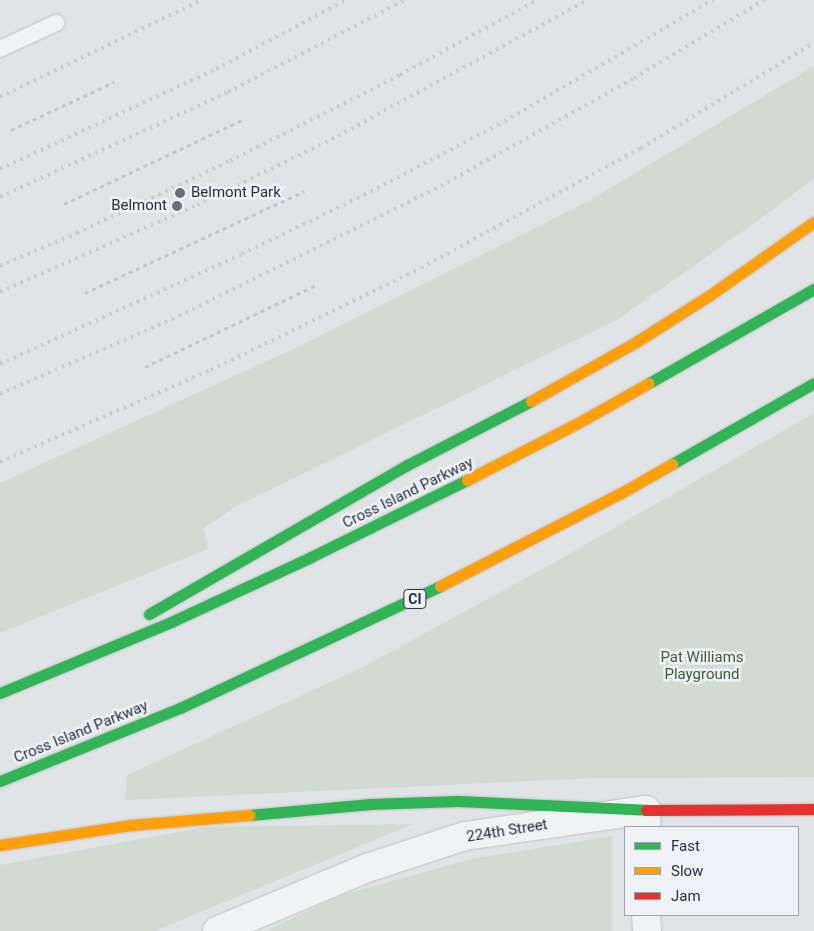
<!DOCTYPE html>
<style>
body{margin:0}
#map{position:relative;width:814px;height:931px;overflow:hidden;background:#e1e4e7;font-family:Roboto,sans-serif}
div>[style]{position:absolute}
.green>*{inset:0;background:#d1dbd1}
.path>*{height:3px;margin-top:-1.5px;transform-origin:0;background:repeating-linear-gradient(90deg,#c3c5ca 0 4px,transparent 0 8px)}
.roads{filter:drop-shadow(0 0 1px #bfc2c5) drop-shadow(0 0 1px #bfc2c5)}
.lane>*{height:16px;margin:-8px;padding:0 8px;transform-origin:8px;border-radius:8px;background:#f1f2f3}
.street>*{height:28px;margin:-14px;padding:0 14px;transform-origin:14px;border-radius:14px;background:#f1f2f3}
.fast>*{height:11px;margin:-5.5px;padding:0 5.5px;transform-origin:5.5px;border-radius:5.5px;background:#30b455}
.slow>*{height:11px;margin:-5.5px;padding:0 5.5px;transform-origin:5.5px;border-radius:5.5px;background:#ff9f0a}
.jam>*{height:11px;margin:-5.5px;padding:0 5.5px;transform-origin:5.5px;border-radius:5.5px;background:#e5322d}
.rail>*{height:4px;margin-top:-2px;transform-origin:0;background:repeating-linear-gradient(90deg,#cacbce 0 2.5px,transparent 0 7.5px)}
.dots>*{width:14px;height:14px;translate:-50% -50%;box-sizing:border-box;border:2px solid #eef2f6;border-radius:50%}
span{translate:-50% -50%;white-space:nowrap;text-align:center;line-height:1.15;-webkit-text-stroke:5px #eef2f6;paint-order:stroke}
.shield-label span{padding:1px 4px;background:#eef2f6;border:1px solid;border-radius:4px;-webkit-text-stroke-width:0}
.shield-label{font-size:14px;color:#273040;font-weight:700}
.poi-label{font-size:15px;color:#273040}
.left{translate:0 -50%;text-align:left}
.right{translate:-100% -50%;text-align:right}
.street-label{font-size:15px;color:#273040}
.park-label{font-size:15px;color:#3b5d34}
.legend{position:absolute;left:624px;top:826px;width:175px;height:90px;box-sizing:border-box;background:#eef2f6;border:1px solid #9ea4ad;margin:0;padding:6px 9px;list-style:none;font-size:15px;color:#273040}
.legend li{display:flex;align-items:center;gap:10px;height:25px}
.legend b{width:25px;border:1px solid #9ea4ad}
</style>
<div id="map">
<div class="green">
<div style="clip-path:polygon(814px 66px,814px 178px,777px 207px,617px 320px,233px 508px,204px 528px,208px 549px,0 633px,0 483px,304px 344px,592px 199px)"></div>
<div style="clip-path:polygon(814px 413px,814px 777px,596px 778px,125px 800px,127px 775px,363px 667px,553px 563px)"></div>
<div style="clip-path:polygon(413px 824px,155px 931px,0 931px,0 865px,205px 827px)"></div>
<div style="clip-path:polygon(612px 836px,612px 931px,266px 931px,342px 895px,471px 859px)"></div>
</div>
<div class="path">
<div style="left:11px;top:130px;width:114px;rotate:-25deg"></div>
<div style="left:64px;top:204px;width:197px;rotate:-25.3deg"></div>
<div style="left:85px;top:293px;width:242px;rotate:-24.9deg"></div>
<div style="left:145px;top:367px;width:192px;rotate:-25.6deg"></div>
</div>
<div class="roads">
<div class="lane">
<div style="left:0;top:49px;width:62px;rotate:-24.9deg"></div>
</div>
<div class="street">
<div style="left:646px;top:915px;width:16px;rotate:86deg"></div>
<div style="left:217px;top:931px;width:163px;rotate:-22.8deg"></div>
<div style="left:367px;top:868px;width:103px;rotate:-18.1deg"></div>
<div style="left:465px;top:836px;width:183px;rotate:-8.2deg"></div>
<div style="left:646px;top:810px;width:17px;rotate:90deg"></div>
</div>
<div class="fast">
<div style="left:649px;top:383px;width:190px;rotate:-29.7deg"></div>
<div style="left:672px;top:464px;width:163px;rotate:-29.7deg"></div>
<div style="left:149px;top:614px;width:298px;rotate:-30deg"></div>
<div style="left:407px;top:465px;width:140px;rotate:-27.3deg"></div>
<div style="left:0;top:693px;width:185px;rotate:-22.5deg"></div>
<div style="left:171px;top:622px;width:154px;rotate:-24.9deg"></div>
<div style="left:311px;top:557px;width:174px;rotate:-26.3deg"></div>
<div style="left:0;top:781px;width:194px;rotate:-22.1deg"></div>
<div style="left:180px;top:708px;width:287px;rotate:-25.1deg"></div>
<div style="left:250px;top:815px;width:121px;rotate:-5.2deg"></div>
<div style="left:370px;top:804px;width:88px;rotate:-2deg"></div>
<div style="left:458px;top:801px;width:188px;rotate:2.7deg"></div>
</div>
<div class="slow">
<div style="left:531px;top:401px;width:120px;rotate:-29.3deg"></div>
<div style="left:636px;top:342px;width:88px;rotate:-32.4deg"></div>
<div style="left:710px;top:295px;width:127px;rotate:-35.1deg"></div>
<div style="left:467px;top:480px;width:125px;rotate:-27.2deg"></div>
<div style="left:578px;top:423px;width:81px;rotate:-29.4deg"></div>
<div style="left:440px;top:586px;width:203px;rotate:-27.2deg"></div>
<div style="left:621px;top:493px;width:59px;rotate:-29.6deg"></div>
<div style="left:0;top:845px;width:133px;rotate:-8.7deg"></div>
<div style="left:131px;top:825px;width:119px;rotate:-4.8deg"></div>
</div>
<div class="jam">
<div style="left:646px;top:810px;width:168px;rotate:-0.3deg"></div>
</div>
</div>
<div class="rail">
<div style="left:0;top:97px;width:224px;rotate:-25.7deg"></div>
<div style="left:0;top:169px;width:238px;rotate:-24.8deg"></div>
<div style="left:216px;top:69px;width:147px;rotate:-28deg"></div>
<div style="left:0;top:197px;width:251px;rotate:-24.7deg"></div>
<div style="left:228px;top:92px;width:199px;rotate:-27.5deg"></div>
<div style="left:0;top:266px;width:84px;rotate:-23.2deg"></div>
<div style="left:77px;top:233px;width:169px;rotate:-25.2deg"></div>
<div style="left:230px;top:161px;width:191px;rotate:-26.8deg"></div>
<div style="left:400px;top:75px;width:156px;rotate:-28.7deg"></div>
<div style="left:0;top:292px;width:215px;rotate:-23.8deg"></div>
<div style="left:197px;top:205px;width:157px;rotate:-26.1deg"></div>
<div style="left:338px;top:136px;width:284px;rotate:-28.6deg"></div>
<div style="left:0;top:364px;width:266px;rotate:-24.4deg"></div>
<div style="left:242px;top:254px;width:136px;rotate:-25.8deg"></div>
<div style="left:364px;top:195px;width:151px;rotate:-27.6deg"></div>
<div style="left:498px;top:125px;width:249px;rotate:-30.2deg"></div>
<div style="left:0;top:394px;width:195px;rotate:-23.5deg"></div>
<div style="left:179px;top:316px;width:292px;rotate:-26.4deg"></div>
<div style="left:441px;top:186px;width:221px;rotate:-29.2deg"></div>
<div style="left:634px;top:78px;width:152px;rotate:-31deg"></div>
<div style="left:0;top:462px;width:230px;rotate:-23.6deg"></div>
<div style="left:211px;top:370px;width:233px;rotate:-25.9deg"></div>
<div style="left:421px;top:268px;width:251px;rotate:-28.6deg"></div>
<div style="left:641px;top:148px;width:202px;rotate:-31.3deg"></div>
</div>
<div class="dots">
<div style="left:180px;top:193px;background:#686f7a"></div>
<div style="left:177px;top:206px;background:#686f7a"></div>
</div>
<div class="shield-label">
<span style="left:415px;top:599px">CI</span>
</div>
<div class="poi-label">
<span class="left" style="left:191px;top:193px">Belmont Park</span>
<span class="right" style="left:167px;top:206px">Belmont</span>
</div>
<div class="street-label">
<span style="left:408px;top:493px;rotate:-26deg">Cross Island Parkway</span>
<span style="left:81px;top:732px;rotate:-22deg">Cross Island Parkway</span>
<span style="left:507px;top:831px;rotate:-9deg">224th Street</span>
</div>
<div class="park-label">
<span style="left:702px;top:666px">Pat Williams<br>Playground</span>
</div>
<ul class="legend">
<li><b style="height:6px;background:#30b455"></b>Fast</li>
<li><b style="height:6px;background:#ff9f0a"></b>Slow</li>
<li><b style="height:6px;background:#e5322d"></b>Jam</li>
</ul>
</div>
